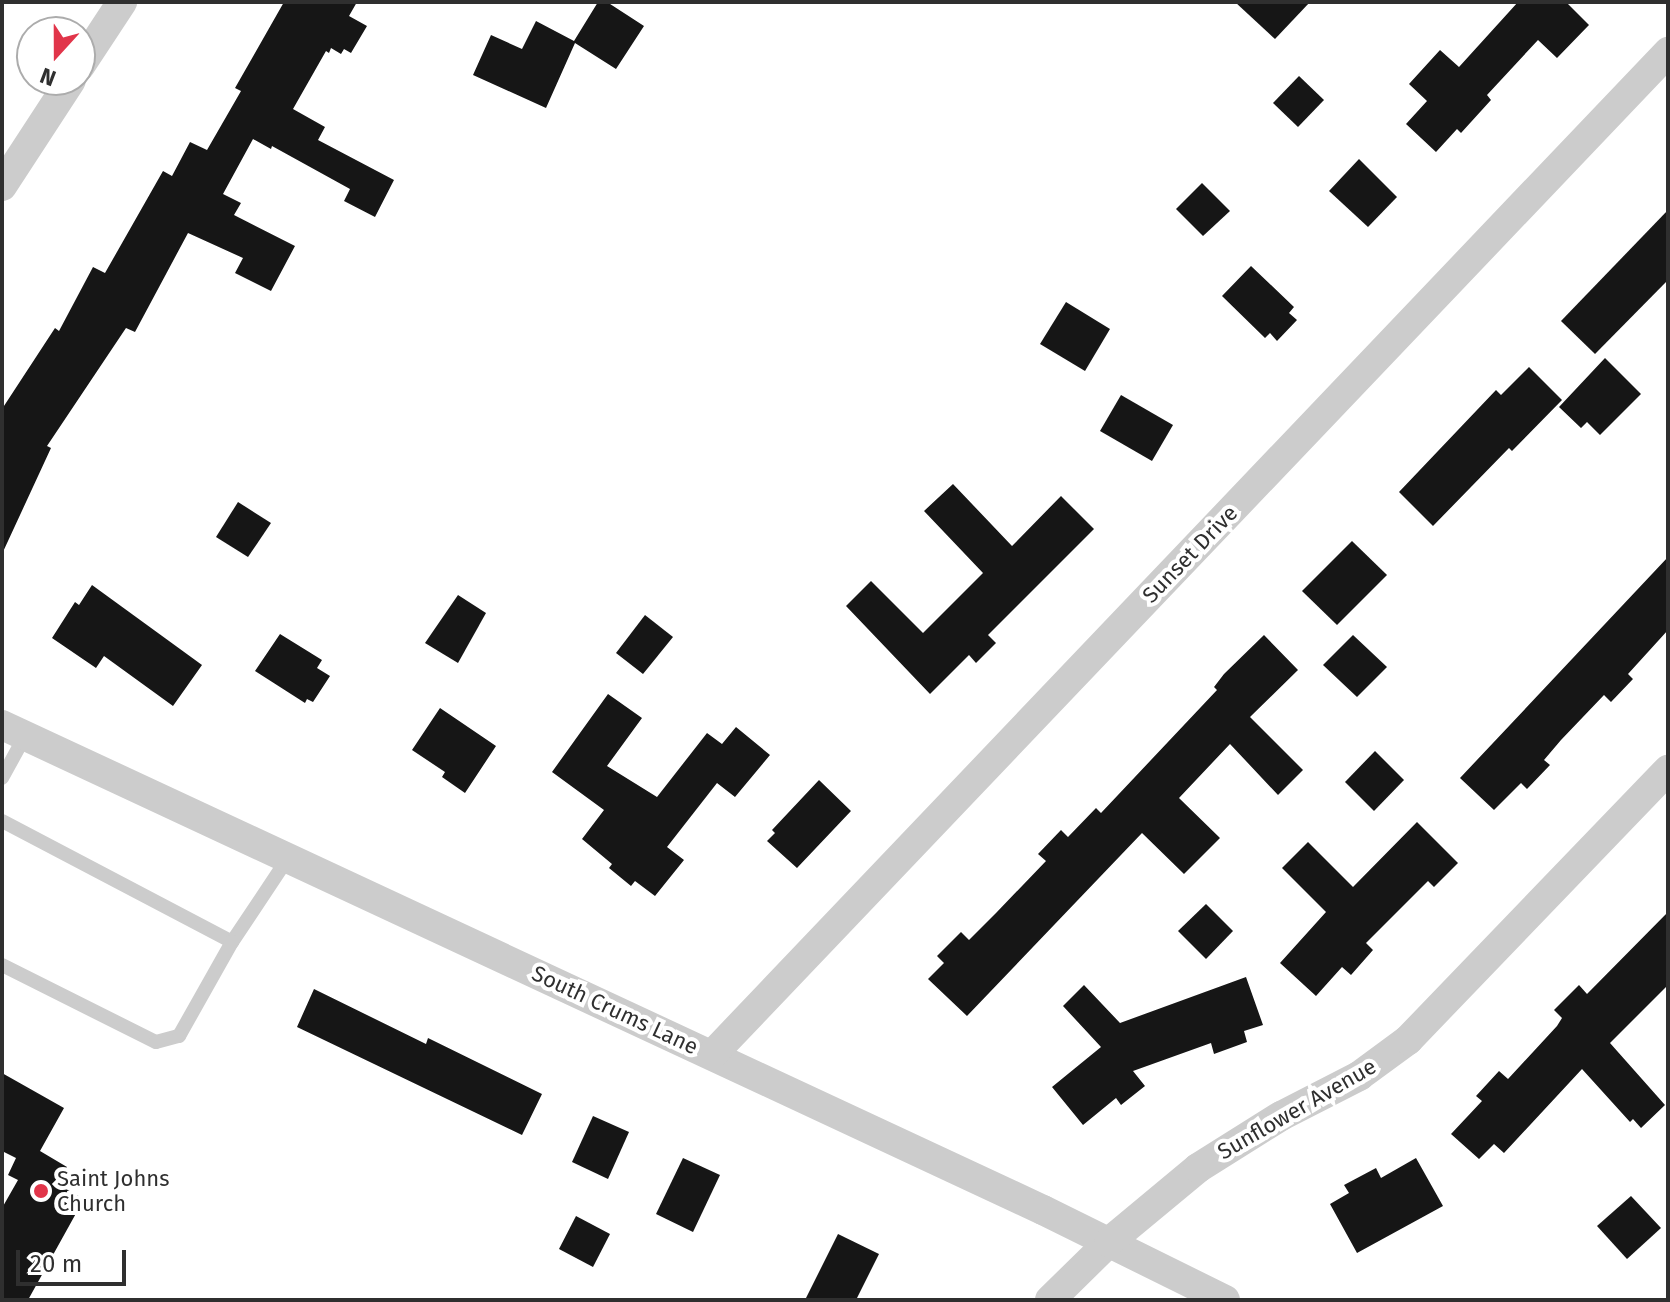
<!DOCTYPE html>
<style>
body{margin:0}
#map{position:relative;width:1670px;height:1302px;overflow:hidden;background:#fff;font-family:"Fira Sans",sans-serif}
div>[style]{position:absolute}
.building>*{inset:0;background:#161616}
.service>*{height:14px;margin:-7px;padding:0 7px;transform-origin:7px;border-radius:7px;background:#ccc}
.minor>*{height:30px;margin:-15px;padding:0 15px;transform-origin:15px;border-radius:15px;background:#ccc}
.dots>*{width:22px;height:22px;translate:-50% -50%;box-sizing:border-box;border:4px solid #fff;border-radius:50%}
span{translate:-50% -50%;white-space:nowrap;text-align:center;line-height:1.15;-webkit-text-stroke:8px #fff;paint-order:stroke}
.street-label{font-size:22px;color:#2f2f2f}
.poi-label{font-size:22px;color:#2f2f2f}
.left{translate:0 -50%;text-align:left}
.frame{position:absolute;inset:0;border:4px solid #2f2f2f;pointer-events:none}
.north{position:absolute;left:16px;top:16px;width:80px;height:80px;box-sizing:border-box;background:#fff;border:2px solid #acacac;border-radius:50%;rotate:201deg;font-size:22px;font-weight:700;line-height:32px;text-align:center;color:#2f2f2f}
.north::after{content:'';display:block;margin:auto;width:28px;height:36px;background:#e1354a;clip-path:polygon(50% 0,100% 100%,50% 72%,0 100%)}
.scale{position:absolute;left:16px;top:1250px;width:110px;height:36px;box-sizing:border-box;border:4px solid #2f2f2f;border-top:0;padding-left:10px;font-size:24px;line-height:28px;white-space:nowrap;color:#2f2f2f;-webkit-text-stroke:6px #fff;paint-order:stroke}
</style>
<div id="map">
<div class="building">
<div style="clip-path:polygon(284px 2px,357px 2px,349px 16px,367px 26px,351px 53px,344px 49px,341px 54px,331px 48px,329px 53px,326px 51px,293px 109px,325px 127px,318px 140px,394px 180px,375px 217px,344px 201px,350px 189px,272px 146px,271px 149px,253px 139px,223px 194px,241px 203px,234px 215px,295px 246px,271px 291px,235px 273px,243px 258px,188px 233px,135px 332px,126px 328px,47px 446px,51px 448px,2px 554px,2px 409px,55px 328px,59px 331px,93px 267px,105px 273px,163px 171px,172px 176px,190px 142px,207px 150px,241px 91px,235px 88px)"></div>
<div style="clip-path:polygon(598px 2px,607px 2px,644px 26px,616px 69px,575px 43px,546px 108px,473px 75px,491px 35px,522px 49px,536px 21px,574px 41px)"></div>
<div style="clip-path:polygon(1235px 2px,1310px 2px,1275px 39px)"></div>
<div style="clip-path:polygon(1518px 2px,1566px 2px,1589px 25px,1557px 58px,1538px 40px,1487px 95px,1491px 100px,1461px 133px,1457px 129px,1436px 152px,1406px 124px,1427px 101px,1409px 84px,1440px 50px,1459px 67px)"></div>
<div style="clip-path:polygon(1299px 76px,1324px 100px,1298px 127px,1273px 103px)"></div>
<div style="clip-path:polygon(1359px 159px,1397px 197px,1368px 227px,1329px 191px)"></div>
<div style="clip-path:polygon(1202px 183px,1230px 211px,1203px 236px,1176px 209px)"></div>
<div style="clip-path:polygon(1668px 210px,1668px 280px,1595px 354px,1561px 321px)"></div>
<div style="clip-path:polygon(1251px 266px,1294px 307px,1289px 313px,1297px 320px,1277px 341px,1270px 333px,1265px 338px,1222px 296px)"></div>
<div style="clip-path:polygon(1066px 302px,1110px 329px,1085px 371px,1040px 344px)"></div>
<div style="clip-path:polygon(1605px 358px,1641px 394px,1600px 435px,1587px 422px,1581px 428px,1559px 407px)"></div>
<div style="clip-path:polygon(1529px 367px,1562px 400px,1512px 451px,1509px 448px,1433px 526px,1399px 492px,1496px 390px,1501px 395px)"></div>
<div style="clip-path:polygon(1121px 395px,1173px 425px,1152px 461px,1100px 431px)"></div>
<div style="clip-path:polygon(953px 484px,1012px 546px,1061px 496px,1094px 529px,988px 635px,996px 643px,976px 663px,969px 655px,930px 694px,846px 606px,871px 581px,923px 633px,983px 573px,924px 511px)"></div>
<div style="clip-path:polygon(238px 502px,271px 523px,248px 557px,216px 537px)"></div>
<div style="clip-path:polygon(1352px 541px,1387px 575px,1337px 625px,1302px 591px)"></div>
<div style="clip-path:polygon(1668px 557px,1668px 630px,1628px 674px,1633px 679px,1611px 702px,1604px 695px,1561px 740px,1544px 760px,1550px 765px,1527px 789px,1521px 783px,1494px 810px,1460px 778px)"></div>
<div style="clip-path:polygon(92px 585px,202px 665px,173px 706px,104px 656px,96px 668px,52px 638px,75px 602px,79px 605px)"></div>
<div style="clip-path:polygon(458px 595px,486px 613px,458px 663px,425px 643px)"></div>
<div style="clip-path:polygon(645px 615px,673px 637px,643px 674px,616px 653px)"></div>
<div style="clip-path:polygon(280px 634px,322px 660px,317px 668px,330px 676px,313px 702px,307px 699px,305px 703px,255px 671px)"></div>
<div style="clip-path:polygon(1264px 635px,1298px 670px,1250px 717px,1303px 770px,1278px 795px,1230px 744px,1179px 798px,1220px 838px,1184px 874px,1142px 833px,967px 1016px,928px 979px,944px 963px,937px 956px,961px 932px,969px 940px,996px 913px,1046px 861px,1038px 854px,1061px 830px,1068px 837px,1096px 808px,1101px 813px,1217px 690px,1214px 687px,1224px 674px)"></div>
<div style="clip-path:polygon(1353px 635px,1387px 667px,1357px 697px,1323px 665px)"></div>
<div style="clip-path:polygon(608px 694px,642px 718px,607px 766px,657px 797px,707px 733px,722px 744px,736px 727px,770px 755px,735px 797px,717px 783px,667px 847px,684px 860px,655px 896px,635px 881px,631px 886px,609px 868px,612px 864px,582px 839px,604px 810px,552px 772px)"></div>
<div style="clip-path:polygon(440px 708px,496px 746px,465px 793px,442px 777px,445px 772px,412px 750px)"></div>
<div style="clip-path:polygon(1375px 751px,1404px 780px,1374px 811px,1345px 782px)"></div>
<div style="clip-path:polygon(819px 780px,851px 811px,797px 868px,767px 841px,775px 833px,772px 830px)"></div>
<div style="clip-path:polygon(1417px 822px,1458px 863px,1434px 887px,1428px 881px,1366px 943px,1373px 950px,1351px 975px,1342px 967px,1316px 996px,1280px 963px,1326px 912px,1282px 868px,1308px 842px,1353px 887px)"></div>
<div style="clip-path:polygon(1206px 904px,1233px 931px,1206px 959px,1178px 931px)"></div>
<div style="clip-path:polygon(1668px 912px,1668px 985px,1610px 1043px,1665px 1105px,1641px 1128px,1633px 1119px,1630px 1122px,1582px 1069px,1504px 1153px,1494px 1144px,1479px 1159px,1451px 1134px,1482px 1101px,1476px 1096px,1499px 1071px,1508px 1079px,1557px 1026px,1562px 1018px,1554px 1010px,1579px 985px,1587px 994px)"></div>
<div style="clip-path:polygon(1246px 977px,1263px 1025px,1244px 1031px,1247px 1042px,1214px 1054px,1211px 1043px,1133px 1071px,1145px 1086px,1121px 1105px,1116px 1098px,1083px 1125px,1052px 1087px,1101px 1047px,1063px 1006px,1084px 985px,1120px 1023px)"></div>
<div style="clip-path:polygon(314px 989px,426px 1044px,428px 1038px,542px 1094px,522px 1135px,297px 1027px)"></div>
<div style="clip-path:polygon(2px 1073px,64px 1108px,40px 1151px,67px 1167px,57px 1184px,84px 1199px,28px 1300px,2px 1300px,2px 1208px,18px 1180px,8px 1175px,16px 1158px,2px 1151px)"></div>
<div style="clip-path:polygon(593px 1116px,629px 1132px,608px 1179px,572px 1162px)"></div>
<div style="clip-path:polygon(683px 1158px,720px 1175px,693px 1232px,656px 1214px)"></div>
<div style="clip-path:polygon(1416px 1158px,1443px 1206px,1357px 1253px,1330px 1204px,1349px 1193px,1344px 1185px,1376px 1168px,1381px 1178px)"></div>
<div style="clip-path:polygon(1631px 1196px,1661px 1228px,1627px 1259px,1597px 1226px)"></div>
<div style="clip-path:polygon(576px 1216px,610px 1234px,593px 1267px,559px 1249px)"></div>
<div style="clip-path:polygon(838px 1234px,879px 1254px,856px 1300px,805px 1300px)"></div>
</div>
<div class="service">
<div style="left:2px;top:778px;width:48px;rotate:-61.3deg"></div>
<div style="left:2px;top:821px;width:260px;rotate:27.7deg"></div>
<div style="left:232px;top:942px;width:101px;rotate:-56.3deg"></div>
<div style="left:2px;top:965px;width:172px;rotate:26.6deg"></div>
<div style="left:156px;top:1042px;width:24px;rotate:-15deg"></div>
<div style="left:179px;top:1036px;width:108px;rotate:-60.6deg"></div>
</div>
<div class="minor">
<div style="left:80px;top:66px;width:77px;rotate:-56.7deg"></div>
<div style="left:2px;top:186px;width:126px;rotate:-56.9deg"></div>
<div style="left:2px;top:725px;width:1148px;rotate:24.98deg"></div>
<div style="left:1043px;top:1210px;width:203px;rotate:26.3deg"></div>
<div style="left:712px;top:1055px;width:1386px;rotate:-46.37deg"></div>
<div style="left:1050px;top:1300px;width:83px;rotate:-44.5deg"></div>
<div style="left:1109px;top:1242px;width:116px;rotate:-39.7deg"></div>
<div style="left:1198px;top:1168px;width:98px;rotate:-32.1deg"></div>
<div style="left:1281px;top:1116px;width:88px;rotate:-27.1deg"></div>
<div style="left:1359px;top:1076px;width:61px;rotate:-36.3deg"></div>
<div style="left:1408px;top:1040px;width:375px;rotate:-46.1deg"></div>
</div>
<div class="dots">
<div style="left:41px;top:1191px;background:#e1354a"></div>
</div>
<div class="street-label">
<span style="left:1190px;top:554px;rotate:-46deg">Sunset Drive</span>
<span style="left:615px;top:1010px;rotate:25deg">South Crums Lane</span>
<span style="left:1297px;top:1109px;rotate:-30deg">Sunflower Avenue</span>
</div>
<div class="poi-label">
<span class="left" style="left:57px;top:1191px">Saint Johns<br>Church</span>
</div>
<div class="frame"></div>
<div class="north">N</div>
<div class="scale">20 m</div>
</div>
